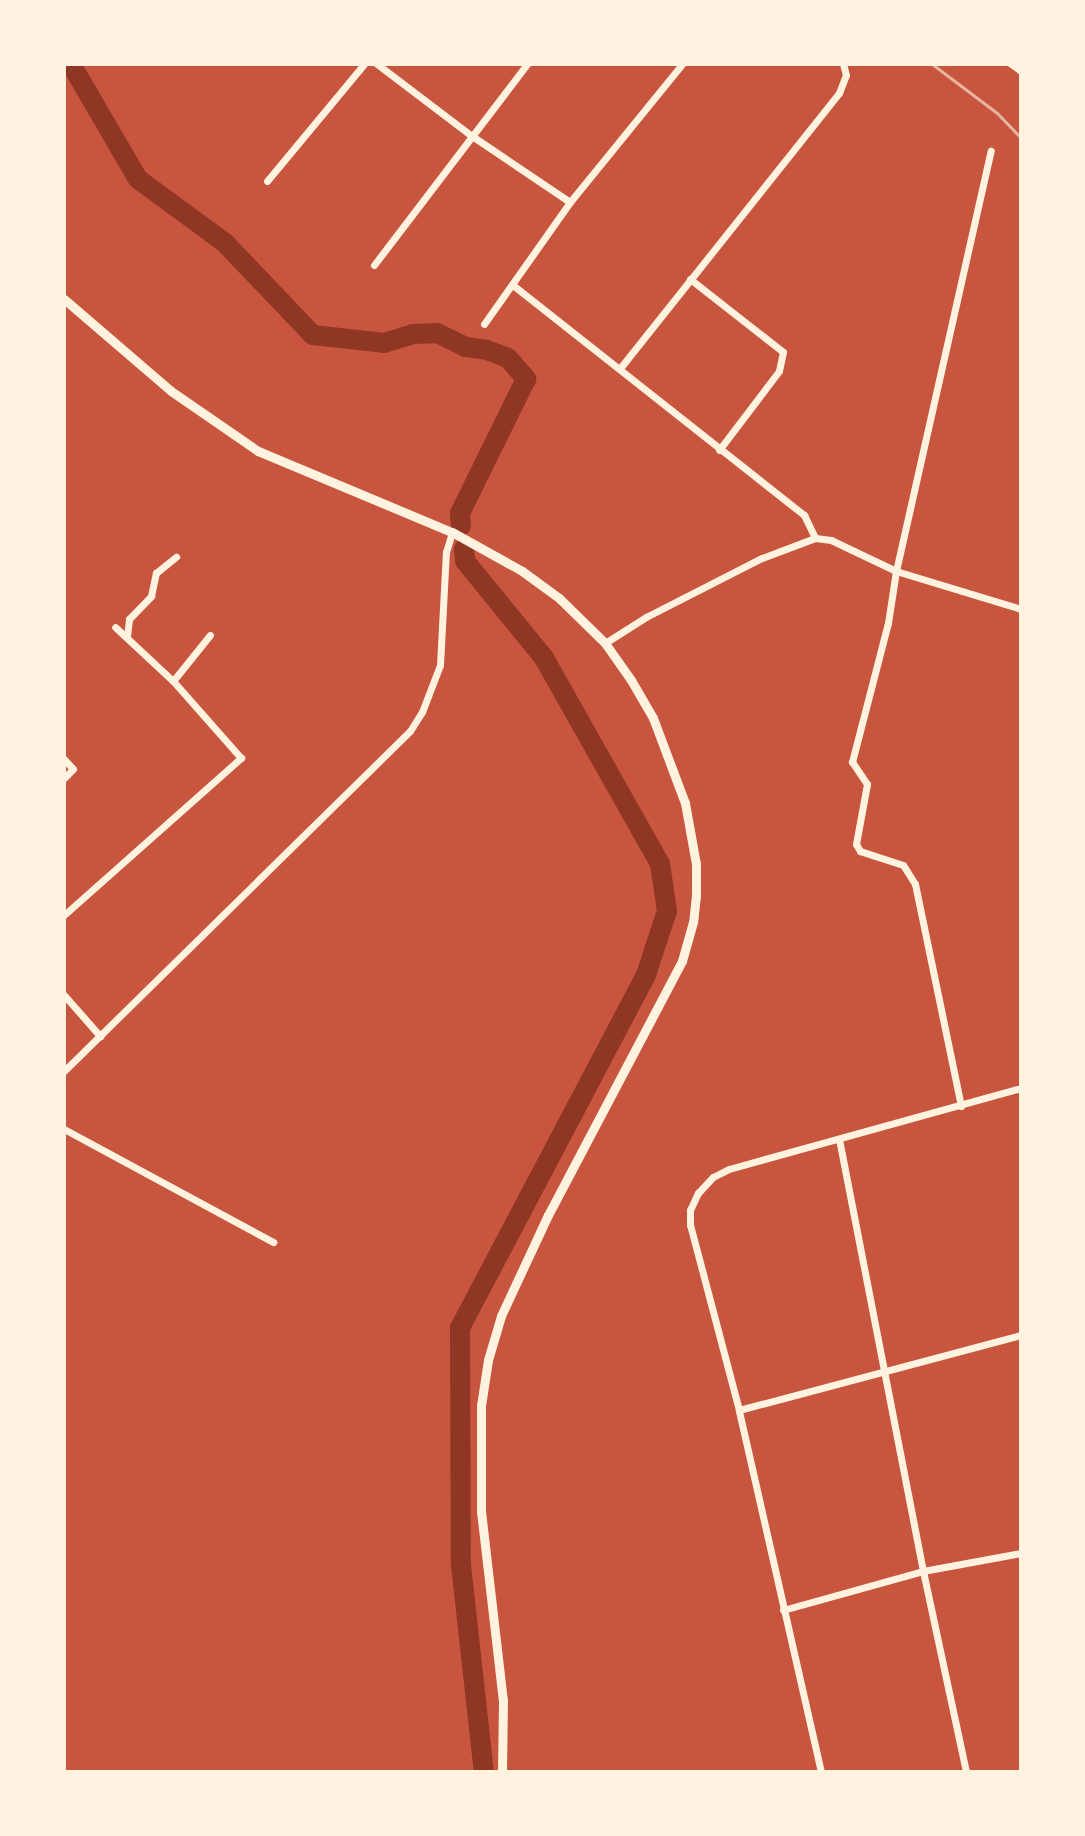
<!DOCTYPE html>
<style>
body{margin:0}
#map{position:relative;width:1085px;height:1836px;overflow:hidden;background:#c8553d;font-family:"PT Sans Narrow",sans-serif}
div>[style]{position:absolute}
.river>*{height:20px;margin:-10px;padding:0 10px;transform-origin:10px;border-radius:10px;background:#8f3625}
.minor>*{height:7px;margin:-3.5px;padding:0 3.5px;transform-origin:3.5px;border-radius:3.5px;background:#fff3e0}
.secondary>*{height:9px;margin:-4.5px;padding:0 4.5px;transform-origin:4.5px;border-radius:4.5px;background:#fff3e0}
.rail>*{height:3px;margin:-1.5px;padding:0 1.5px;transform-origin:1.5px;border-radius:1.5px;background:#e9b49f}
span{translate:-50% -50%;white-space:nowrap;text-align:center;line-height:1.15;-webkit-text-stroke:6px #fff3e0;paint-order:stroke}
.frame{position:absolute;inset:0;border:66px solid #fff3e0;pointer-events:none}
</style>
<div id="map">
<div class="river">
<div style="left:71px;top:64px;width:133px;rotate:59.8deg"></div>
<div style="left:138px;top:179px;width:108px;rotate:36.3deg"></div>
<div style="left:225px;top:243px;width:127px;rotate:46.3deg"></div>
<div style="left:313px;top:335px;width:71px;rotate:6.4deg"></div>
<div style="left:384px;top:343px;width:30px;rotate:-17deg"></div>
<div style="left:413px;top:334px;width:24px;rotate:-2deg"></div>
<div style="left:437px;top:333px;width:32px;rotate:26deg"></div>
<div style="left:466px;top:347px;width:21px;rotate:8deg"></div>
<div style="left:487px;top:350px;width:22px;rotate:21deg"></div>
<div style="left:508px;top:358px;width:28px;rotate:49deg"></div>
<div style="left:526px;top:379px;width:149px;rotate:116.2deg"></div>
<div style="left:460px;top:513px;width:13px;rotate:86deg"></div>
<div style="left:464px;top:549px;width:12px;rotate:85deg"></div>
<div style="left:465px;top:561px;width:125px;rotate:50.8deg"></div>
<div style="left:544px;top:658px;width:236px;rotate:60.6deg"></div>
<div style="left:660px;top:864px;width:48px;rotate:81.5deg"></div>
<div style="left:667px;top:911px;width:67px;rotate:108.2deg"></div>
<div style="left:646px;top:975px;width:399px;rotate:117.8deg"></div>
<div style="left:460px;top:1328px;width:237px;rotate:89.8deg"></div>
<div style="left:461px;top:1565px;width:208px;rotate:83.7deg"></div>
</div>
<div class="minor">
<div style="left:377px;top:64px;width:119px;rotate:37.2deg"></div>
<div style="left:472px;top:136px;width:118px;rotate:34deg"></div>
<div style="left:1011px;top:64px;width:12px;rotate:35deg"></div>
<div style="left:267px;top:181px;width:152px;rotate:-50.3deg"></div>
<div style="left:374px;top:265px;width:253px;rotate:-52.7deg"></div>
<div style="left:690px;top:279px;width:118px;rotate:38.1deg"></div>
<div style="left:783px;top:352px;width:19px;rotate:102deg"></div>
<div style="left:779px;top:371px;width:99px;rotate:127.2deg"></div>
<div style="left:514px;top:286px;width:370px;rotate:38.3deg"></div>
<div style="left:804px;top:515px;width:25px;rotate:64deg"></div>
<div style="left:484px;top:324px;width:149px;rotate:-54.8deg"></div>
<div style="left:570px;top:202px;width:178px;rotate:-50.9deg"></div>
<div style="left:621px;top:367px;width:350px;rotate:-51.5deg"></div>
<div style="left:839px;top:93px;width:19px;rotate:-69deg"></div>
<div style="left:846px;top:75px;width:11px;rotate:-105deg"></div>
<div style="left:127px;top:636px;width:17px;rotate:-83deg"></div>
<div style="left:129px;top:619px;width:32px;rotate:-46deg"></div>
<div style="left:151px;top:596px;width:24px;rotate:-78deg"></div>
<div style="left:156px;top:573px;width:26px;rotate:-39deg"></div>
<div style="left:605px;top:643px;width:49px;rotate:-32.4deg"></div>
<div style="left:646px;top:617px;width:130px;rotate:-27deg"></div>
<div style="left:762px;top:558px;width:57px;rotate:-20.7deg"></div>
<div style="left:815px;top:538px;width:16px;rotate:7deg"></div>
<div style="left:831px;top:540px;width:72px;rotate:25.5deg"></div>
<div style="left:896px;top:571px;width:131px;rotate:16.9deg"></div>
<div style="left:173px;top:681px;width:59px;rotate:-51.2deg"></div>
<div style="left:64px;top:759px;width:13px;rotate:48deg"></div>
<div style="left:73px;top:769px;width:13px;rotate:135deg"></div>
<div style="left:64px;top:915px;width:237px;rotate:-41.6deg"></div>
<div style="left:241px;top:758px;width:103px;rotate:-131.4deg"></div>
<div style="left:173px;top:681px;width:79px;rotate:-137deg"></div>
<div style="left:64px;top:995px;width:55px;rotate:48.7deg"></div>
<div style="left:64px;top:1071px;width:485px;rotate:-44.5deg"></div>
<div style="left:410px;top:731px;width:22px;rotate:-58deg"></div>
<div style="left:422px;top:712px;width:50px;rotate:-69deg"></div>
<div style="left:440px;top:665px;width:113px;rotate:-87deg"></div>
<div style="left:446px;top:552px;width:21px;rotate:-73deg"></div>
<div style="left:961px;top:1106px;width:227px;rotate:-101.7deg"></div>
<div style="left:915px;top:884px;width:22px;rotate:-122deg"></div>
<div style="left:903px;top:865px;width:45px;rotate:-162deg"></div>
<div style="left:860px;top:851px;width:8px;rotate:-120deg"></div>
<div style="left:856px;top:844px;width:61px;rotate:-79.6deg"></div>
<div style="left:867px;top:784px;width:27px;rotate:-124deg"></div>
<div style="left:852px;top:762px;width:144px;rotate:-75.5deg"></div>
<div style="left:888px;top:623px;width:53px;rotate:-81.3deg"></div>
<div style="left:896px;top:571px;width:431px;rotate:-77.3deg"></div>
<div style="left:64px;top:1129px;width:238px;rotate:28.4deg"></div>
<div style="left:839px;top:1139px;width:440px;rotate:79deg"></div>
<div style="left:923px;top:1571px;width:206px;rotate:77.9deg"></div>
<div style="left:739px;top:1410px;width:292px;rotate:-14.9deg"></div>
<div style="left:783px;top:1610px;width:145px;rotate:-15.6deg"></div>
<div style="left:923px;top:1571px;width:100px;rotate:-10.4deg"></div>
<div style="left:821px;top:1772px;width:371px;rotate:-102.8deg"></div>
<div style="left:739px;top:1410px;width:191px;rotate:-104.8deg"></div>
<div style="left:690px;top:1225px;width:15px;rotate:-90deg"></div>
<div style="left:690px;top:1210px;width:19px;rotate:-65deg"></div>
<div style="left:698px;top:1193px;width:22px;rotate:-47deg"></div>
<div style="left:713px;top:1177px;width:18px;rotate:-27deg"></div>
<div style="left:729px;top:1169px;width:303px;rotate:-15.5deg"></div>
</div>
<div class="secondary">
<div style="left:64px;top:299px;width:141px;rotate:40.7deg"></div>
<div style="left:171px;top:391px;width:106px;rotate:34.6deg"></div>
<div style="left:258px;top:451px;width:210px;rotate:22.7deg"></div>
<div style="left:452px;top:532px;width:80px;rotate:29.1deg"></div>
<div style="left:522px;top:571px;width:46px;rotate:36.1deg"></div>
<div style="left:559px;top:598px;width:64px;rotate:44.4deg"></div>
<div style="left:605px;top:643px;width:45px;rotate:54.9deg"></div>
<div style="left:631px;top:680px;width:44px;rotate:59.9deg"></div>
<div style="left:653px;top:718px;width:91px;rotate:69.4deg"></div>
<div style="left:685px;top:803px;width:62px;rotate:79.8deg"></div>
<div style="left:696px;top:864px;width:31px;rotate:90deg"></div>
<div style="left:696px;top:895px;width:27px;rotate:96deg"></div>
<div style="left:693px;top:922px;width:41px;rotate:105.8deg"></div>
<div style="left:682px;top:961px;width:287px;rotate:117.8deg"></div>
<div style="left:548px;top:1215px;width:111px;rotate:115deg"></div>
<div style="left:501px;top:1316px;width:46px;rotate:106.5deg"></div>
<div style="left:488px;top:1360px;width:47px;rotate:98.7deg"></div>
<div style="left:481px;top:1406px;width:105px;rotate:90deg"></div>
<div style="left:481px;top:1511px;width:190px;rotate:83.4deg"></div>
<div style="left:503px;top:1700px;width:72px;rotate:90.8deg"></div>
</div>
<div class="rail">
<div style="left:932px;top:64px;width:81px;rotate:37deg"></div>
<div style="left:997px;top:113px;width:35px;rotate:46deg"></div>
</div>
<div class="frame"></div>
</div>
